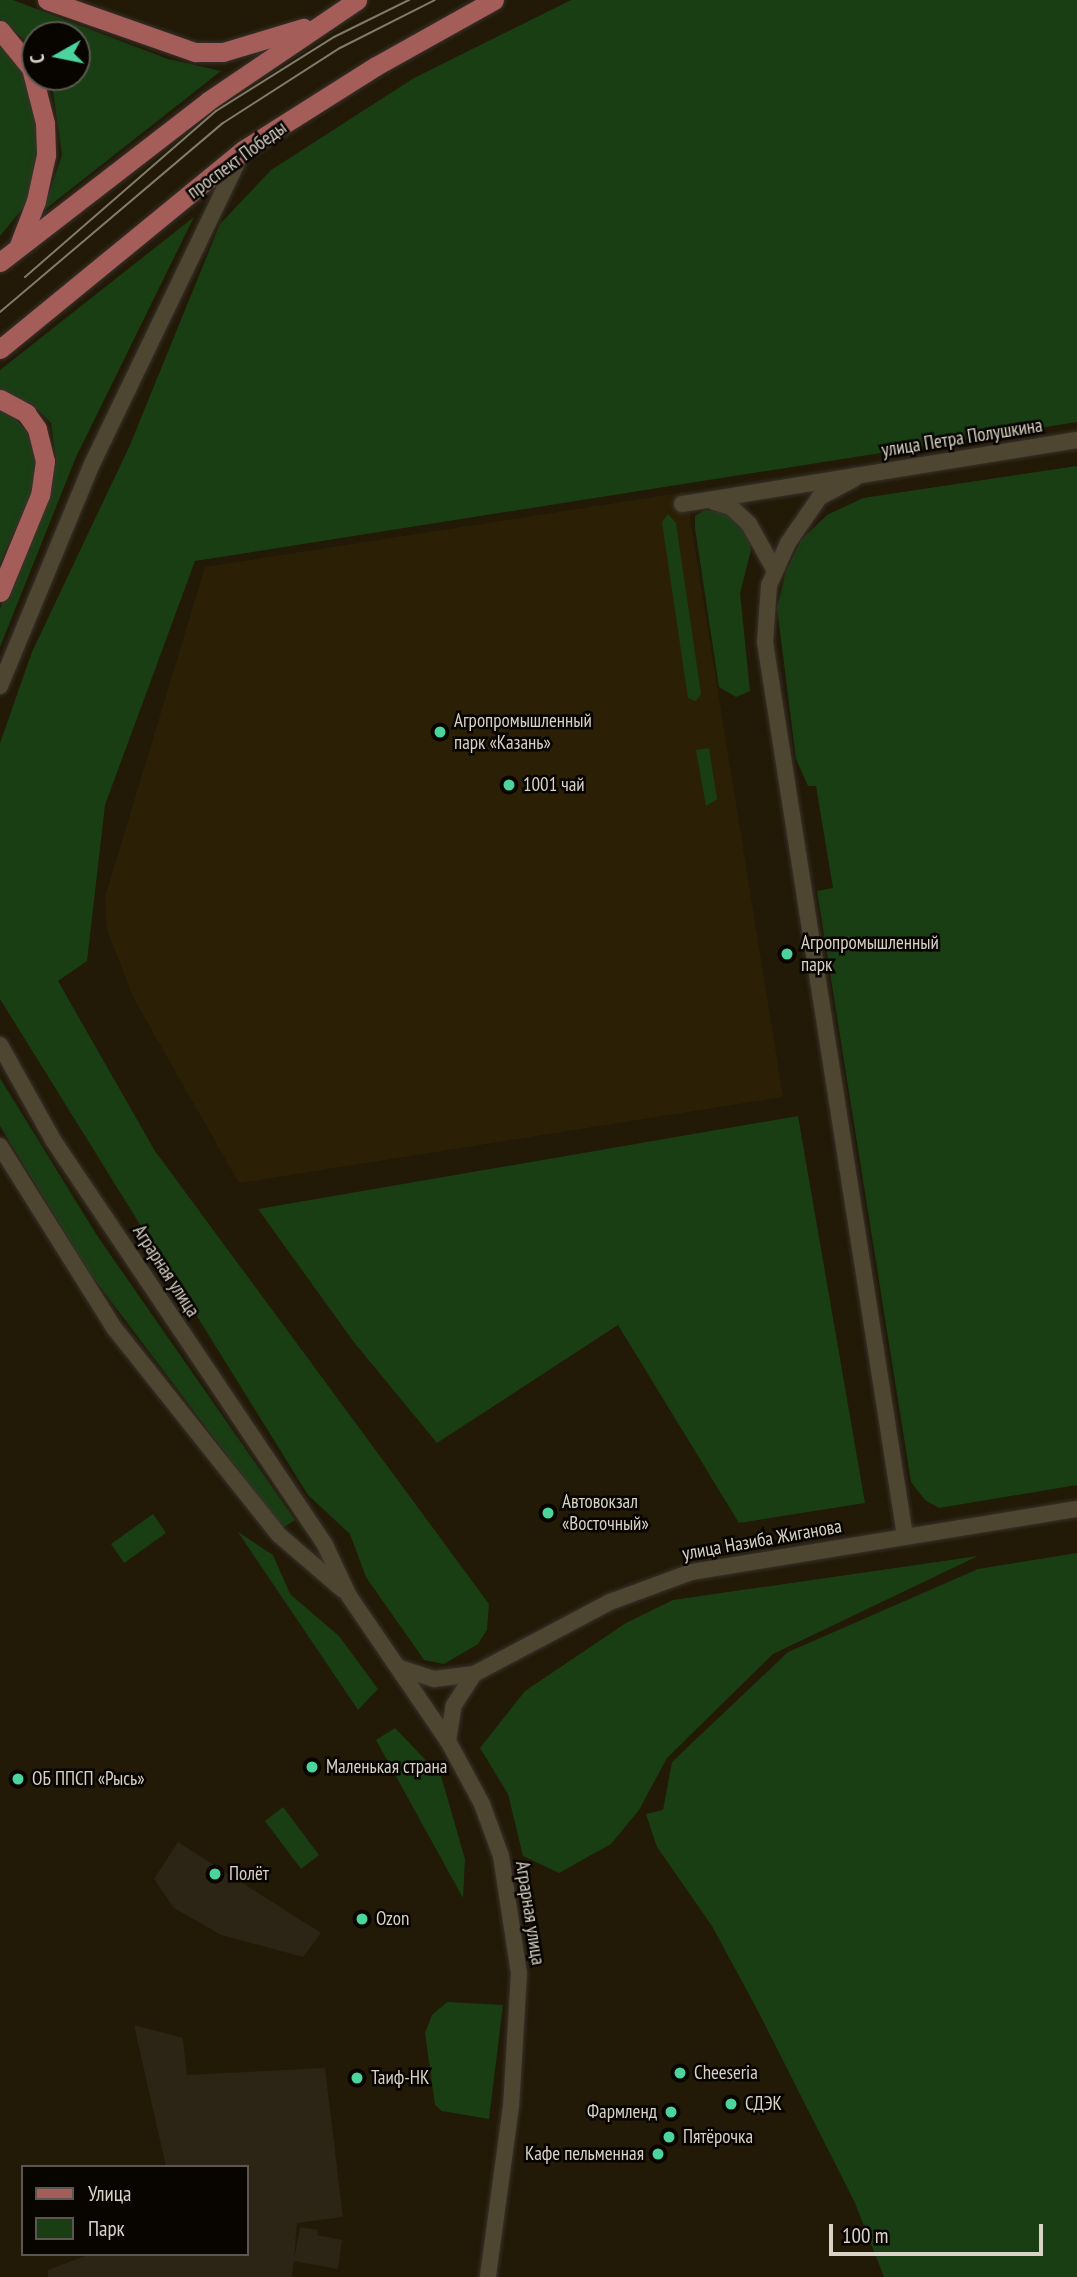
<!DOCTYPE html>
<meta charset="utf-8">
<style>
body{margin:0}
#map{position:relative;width:1077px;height:2277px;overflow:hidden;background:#221907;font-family:"PT Sans Narrow",sans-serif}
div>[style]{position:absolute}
.built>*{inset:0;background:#2b2006}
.industrial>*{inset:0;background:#2c2414}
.green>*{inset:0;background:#193e13}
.roads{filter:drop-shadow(0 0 2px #38322c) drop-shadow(0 0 2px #38322c)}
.minor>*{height:16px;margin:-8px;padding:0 8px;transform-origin:8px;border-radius:8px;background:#4f4632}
.major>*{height:19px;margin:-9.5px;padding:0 9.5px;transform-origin:9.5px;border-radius:9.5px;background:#a45d58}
.tram>*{height:2px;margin:-1px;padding:0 1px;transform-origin:1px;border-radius:1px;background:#827b6c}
.dots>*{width:19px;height:19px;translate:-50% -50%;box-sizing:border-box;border:4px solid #080501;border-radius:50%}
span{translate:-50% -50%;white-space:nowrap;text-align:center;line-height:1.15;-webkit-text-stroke:5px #080501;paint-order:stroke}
.street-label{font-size:19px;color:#d8d2c7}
.poi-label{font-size:19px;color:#d8d2c7}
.left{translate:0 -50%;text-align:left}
.right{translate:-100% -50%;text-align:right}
.legend{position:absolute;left:21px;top:2165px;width:228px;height:91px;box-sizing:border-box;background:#080501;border:2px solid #5b5750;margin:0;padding:9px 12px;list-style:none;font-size:21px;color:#d8d2c7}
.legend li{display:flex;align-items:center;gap:14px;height:35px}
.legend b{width:35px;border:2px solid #5b5750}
.north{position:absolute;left:21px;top:21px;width:70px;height:70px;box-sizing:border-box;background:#080501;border:2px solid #5b5750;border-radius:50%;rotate:261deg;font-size:19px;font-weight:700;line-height:28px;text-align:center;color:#d8d2c7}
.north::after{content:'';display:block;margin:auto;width:24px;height:32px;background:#4bd49b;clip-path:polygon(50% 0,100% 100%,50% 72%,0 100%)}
.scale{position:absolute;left:829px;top:2224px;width:214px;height:32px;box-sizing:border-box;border:4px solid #d8d2c7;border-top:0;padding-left:9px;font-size:21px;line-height:24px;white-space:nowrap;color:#d8d2c7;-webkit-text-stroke:5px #080501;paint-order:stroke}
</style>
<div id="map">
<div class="built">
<div style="clip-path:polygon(686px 492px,783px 1097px,239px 1183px,134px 999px,107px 930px,105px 897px,205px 567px)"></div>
</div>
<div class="industrial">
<div style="clip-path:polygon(178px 1842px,321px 1933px,303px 1957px,221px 1935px,174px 1908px,154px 1879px)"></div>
<div style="clip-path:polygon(134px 2025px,183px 2038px,187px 2075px,325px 2068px,343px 2217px,297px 2223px,294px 2260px,300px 2227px,318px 2230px,317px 2235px,342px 2240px,338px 2269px,294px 2261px,292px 2277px,48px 2277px,48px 2270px,90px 2254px,247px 2254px,247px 2167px,166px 2167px)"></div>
</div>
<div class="green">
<div style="clip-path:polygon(0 0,13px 0,168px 59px,221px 71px,43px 211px,62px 155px,53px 92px,45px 77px,77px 77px,77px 35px,35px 35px,35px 59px,24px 39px,0 19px)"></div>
<div style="clip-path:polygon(571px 0,1077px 0,1077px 422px,195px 561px,105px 805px,87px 961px,58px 981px,155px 1151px,489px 1604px,487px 1630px,478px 1644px,444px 1664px,424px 1660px,366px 1577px,350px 1534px,308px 1495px,0 999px,0 743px,32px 652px,130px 445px,220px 224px,271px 170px,414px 78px)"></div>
<div style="clip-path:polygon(0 37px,24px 68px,42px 156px,32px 197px,0 236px)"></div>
<div style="clip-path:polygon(194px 217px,76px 457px,0 647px,0 608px,47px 498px,56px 460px,51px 423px,32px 404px,0 393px,0 370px)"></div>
<div style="clip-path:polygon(6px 408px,29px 434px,36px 461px,32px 491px,0 564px,0 409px)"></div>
<div style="clip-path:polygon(1077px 466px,1077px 1485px,939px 1508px,925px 1500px,911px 1482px,817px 891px,833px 888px,816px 786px,808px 786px,796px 759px,777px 608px,786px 571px,801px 540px,827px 515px,863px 498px)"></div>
<div style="clip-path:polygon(705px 510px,727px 513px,747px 532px,751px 550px,740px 593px,750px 691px,736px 697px,719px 687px,695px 528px,695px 516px)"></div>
<div style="clip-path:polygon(668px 514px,676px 523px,701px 694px,696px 701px,688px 698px,662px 522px)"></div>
<div style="clip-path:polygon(709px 748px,717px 799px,706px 806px,696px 750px)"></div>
<div style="clip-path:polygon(0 1078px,98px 1237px,295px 1520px,282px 1528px,89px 1272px,0 1126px)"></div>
<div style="clip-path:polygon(798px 1116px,865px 1503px,739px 1523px,618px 1325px,437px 1443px,353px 1341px,258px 1209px)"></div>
<div style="clip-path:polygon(153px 1514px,166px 1533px,124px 1563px,111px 1544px)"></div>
<div style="clip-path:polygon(238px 1532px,273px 1555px,290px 1594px,339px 1636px,378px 1689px,358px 1710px)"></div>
<div style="clip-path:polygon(1077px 1553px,1077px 2277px,884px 2277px,855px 2203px,759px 2013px,712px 1926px,657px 1847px,646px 1814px,663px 1810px,672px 1762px,788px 1652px,978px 1569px)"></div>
<div style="clip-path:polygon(978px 1556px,773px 1654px,667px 1758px,639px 1810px,611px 1844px,559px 1873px,523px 1856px,508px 1794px,480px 1748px,525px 1691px,626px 1623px,673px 1600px)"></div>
<div style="clip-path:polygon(395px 1728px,441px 1776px,465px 1859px,463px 1898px,376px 1740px)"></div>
<div style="clip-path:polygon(283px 1807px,319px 1855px,301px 1869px,265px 1821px)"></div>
<div style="clip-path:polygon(447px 2002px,503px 2005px,489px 2119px,442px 2111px,435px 2105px,425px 2033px,432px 2015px)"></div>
</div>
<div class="roads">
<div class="minor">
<div style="left:854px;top:479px;width:40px;rotate:152deg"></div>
<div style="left:819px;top:498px;width:55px;rotate:124.6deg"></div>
<div style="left:788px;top:543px;width:46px;rotate:114.3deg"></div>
<div style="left:769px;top:585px;width:57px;rotate:94deg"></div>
<div style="left:765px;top:642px;width:905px;rotate:81.1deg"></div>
<div style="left:714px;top:502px;width:18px;rotate:16deg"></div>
<div style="left:731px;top:507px;width:25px;rotate:43deg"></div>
<div style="left:749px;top:524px;width:54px;rotate:61deg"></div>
<div style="left:682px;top:504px;width:400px;rotate:-9.2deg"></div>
<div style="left:0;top:686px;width:240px;rotate:-67.5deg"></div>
<div style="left:92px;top:464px;width:345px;rotate:-64.3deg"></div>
<div style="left:0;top:1045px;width:109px;rotate:60.8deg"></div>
<div style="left:53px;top:1140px;width:488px;rotate:56.1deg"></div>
<div style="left:325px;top:1545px;width:56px;rotate:64.8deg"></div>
<div style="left:349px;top:1596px;width:176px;rotate:55.7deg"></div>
<div style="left:448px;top:1741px;width:72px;rotate:61.6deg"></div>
<div style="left:482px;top:1804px;width:55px;rotate:69.9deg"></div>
<div style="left:501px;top:1856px;width:118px;rotate:81.3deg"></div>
<div style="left:519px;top:1973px;width:133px;rotate:93.4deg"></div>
<div style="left:511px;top:2106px;width:173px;rotate:97.7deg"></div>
<div style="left:0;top:1146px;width:216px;rotate:57.9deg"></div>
<div style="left:115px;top:1329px;width:263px;rotate:51.5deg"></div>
<div style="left:279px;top:1535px;width:84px;rotate:40.7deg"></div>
<div style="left:400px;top:1668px;width:36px;rotate:18deg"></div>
<div style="left:434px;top:1679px;width:40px;rotate:-7.1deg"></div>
<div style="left:474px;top:1674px;width:154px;rotate:-27.9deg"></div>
<div style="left:610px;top:1602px;width:86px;rotate:-20.3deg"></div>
<div style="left:691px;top:1572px;width:391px;rotate:-9.3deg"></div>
<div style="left:448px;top:1741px;width:36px;rotate:-81deg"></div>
<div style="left:454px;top:1705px;width:37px;rotate:-57deg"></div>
</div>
<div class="major">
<div style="left:47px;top:0;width:157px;rotate:19.4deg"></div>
<div style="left:195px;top:52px;width:28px"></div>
<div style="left:223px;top:52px;width:84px;rotate:-16.7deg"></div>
<div style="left:0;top:30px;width:49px;rotate:50.8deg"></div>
<div style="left:31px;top:68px;width:57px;rotate:75.7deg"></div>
<div style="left:45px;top:123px;width:32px;rotate:88deg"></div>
<div style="left:46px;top:155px;width:47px;rotate:102.3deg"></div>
<div style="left:36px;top:201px;width:47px;rotate:111.1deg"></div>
<div style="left:0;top:262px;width:263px;rotate:-37.7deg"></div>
<div style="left:208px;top:101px;width:180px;rotate:-34.1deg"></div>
<div style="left:0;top:349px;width:314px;rotate:-39.3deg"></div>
<div style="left:243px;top:150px;width:157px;rotate:-32.3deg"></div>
<div style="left:376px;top:66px;width:135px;rotate:-29.2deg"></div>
<div style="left:0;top:399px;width:30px;rotate:28deg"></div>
<div style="left:26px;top:413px;width:19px;rotate:55deg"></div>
<div style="left:37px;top:429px;width:33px;rotate:76deg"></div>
<div style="left:45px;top:461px;width:34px;rotate:98deg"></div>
<div style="left:40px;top:495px;width:105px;rotate:112.4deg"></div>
</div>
</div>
<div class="tram">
<div style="left:25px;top:277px;width:253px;rotate:-41deg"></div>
<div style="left:216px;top:111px;width:139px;rotate:-32.1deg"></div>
<div style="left:334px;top:37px;width:84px;rotate:-26.3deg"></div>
<div style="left:0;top:312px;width:292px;rotate:-40.3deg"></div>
<div style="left:223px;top:123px;width:139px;rotate:-32.7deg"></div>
<div style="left:340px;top:48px;width:106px;rotate:-26.8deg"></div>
</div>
<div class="dots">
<div style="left:440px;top:732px;background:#4bd49b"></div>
<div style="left:509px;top:785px;background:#4bd49b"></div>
<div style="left:787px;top:954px;background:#4bd49b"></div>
<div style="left:548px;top:1513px;background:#4bd49b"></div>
<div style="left:312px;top:1767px;background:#4bd49b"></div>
<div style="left:18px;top:1779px;background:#4bd49b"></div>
<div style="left:215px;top:1874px;background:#4bd49b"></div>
<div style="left:362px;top:1919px;background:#4bd49b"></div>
<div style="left:680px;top:2073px;background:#4bd49b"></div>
<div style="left:357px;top:2078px;background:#4bd49b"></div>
<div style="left:731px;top:2104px;background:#4bd49b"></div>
<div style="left:671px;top:2112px;background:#4bd49b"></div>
<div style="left:669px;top:2137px;background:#4bd49b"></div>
<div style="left:658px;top:2154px;background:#4bd49b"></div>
</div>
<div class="street-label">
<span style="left:237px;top:160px;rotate:-36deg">проспект Победы</span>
<span style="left:962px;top:438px;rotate:-9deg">улица Петра Полушкина</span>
<span style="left:166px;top:1271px;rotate:57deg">Аграрная улица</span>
<span style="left:762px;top:1540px;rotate:-10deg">улица Назиба Жиганова</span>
<span style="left:530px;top:1913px;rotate:81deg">Аграрная улица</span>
</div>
<div class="poi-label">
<span class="left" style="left:454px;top:732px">Агропромышленный<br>парк «Казань»</span>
<span class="left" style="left:523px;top:785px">1001 чай</span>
<span class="left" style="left:801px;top:954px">Агропромышленный<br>парк</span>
<span class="left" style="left:562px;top:1513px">Автовокзал<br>«Восточный»</span>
<span class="left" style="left:326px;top:1767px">Маленькая страна</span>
<span class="left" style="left:32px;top:1779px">ОБ ППСП «Рысь»</span>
<span class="left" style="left:229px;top:1874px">Полёт</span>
<span class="left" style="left:376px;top:1919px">Ozon</span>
<span class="left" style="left:694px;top:2073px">Cheeseria</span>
<span class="left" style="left:371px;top:2078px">Таиф-НК</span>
<span class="left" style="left:745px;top:2104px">СДЭК</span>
<span class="right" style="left:657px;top:2112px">Фармленд</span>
<span class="left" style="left:683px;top:2137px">Пятёрочка</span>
<span class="right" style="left:644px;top:2154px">Кафе пельменная</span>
</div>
<ul class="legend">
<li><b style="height:9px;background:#a45d58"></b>Улица</li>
<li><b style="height:19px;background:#193e13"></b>Парк</li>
</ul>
<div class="north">С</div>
<div class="scale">100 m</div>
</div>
